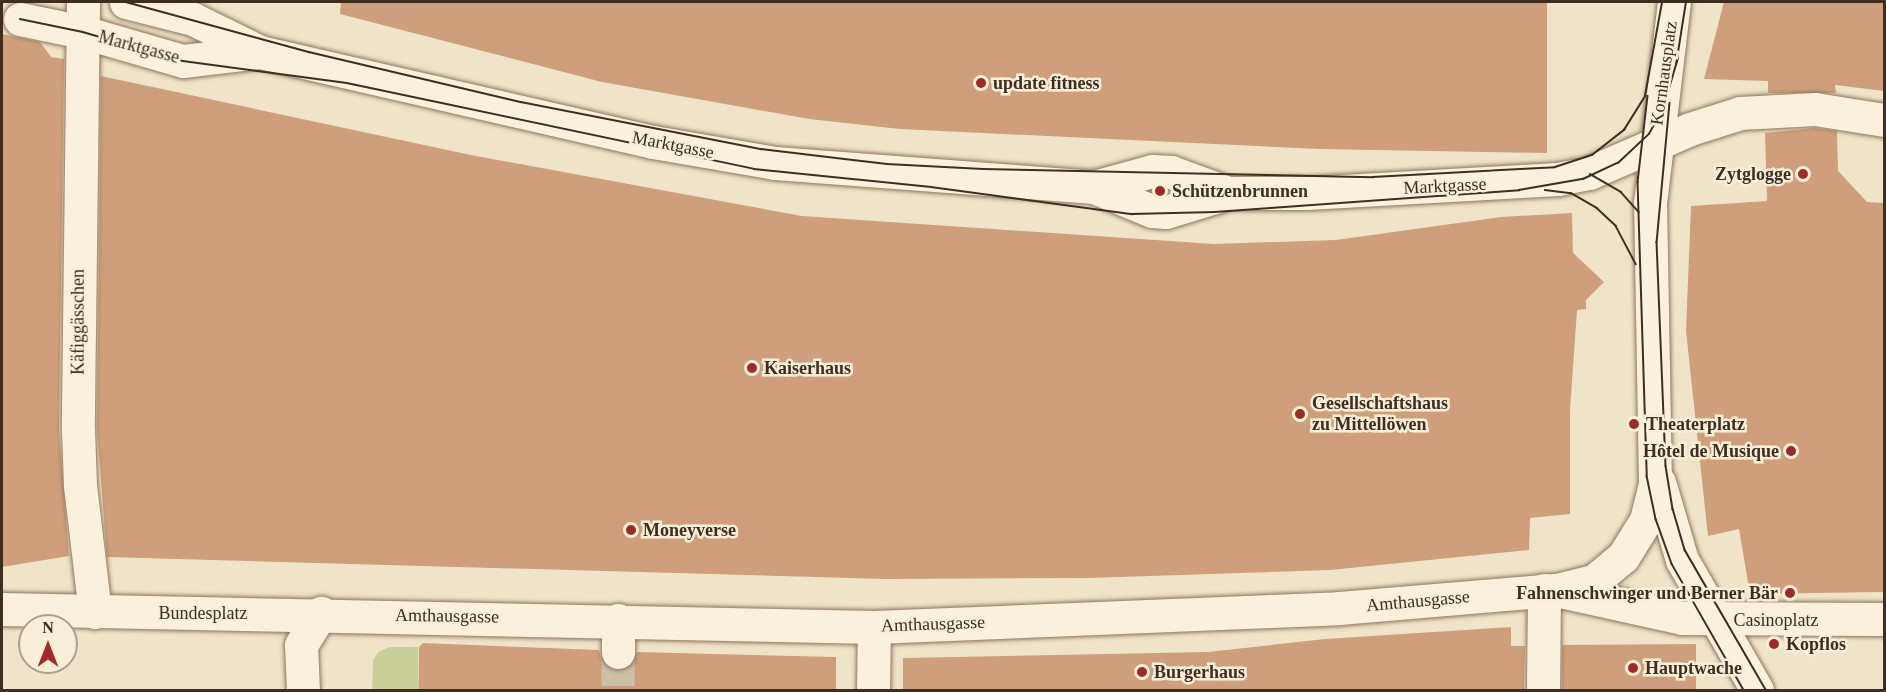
<!DOCTYPE html>
<meta charset="utf-8">
<style>
body{margin:0}
#map{position:relative;width:1886px;height:692px;overflow:hidden;background:#f0e4c8;font-family:Georgia,serif}
div>[style]{position:absolute}
.green>*{inset:0;background:#c9cf9b}
.building>*{inset:0;background:#cf9f7d}
.minor-tunnel>*{height:33px;margin-top:-16.5px;transform-origin:0;background:repeating-linear-gradient(90deg,#ccc0a6 0 33px,transparent 0 49px)}
.roads{filter:drop-shadow(0 0 2px #8d765c) drop-shadow(0 0 2px #8d765c)}
.minor>*{height:33px;margin:-16.5px;padding:0 16.5px;transform-origin:16.5px;border-radius:16.5px;background:#faf1dc}
.tram>*{height:1.5px;margin:-0.75px;padding:0 0.75px;transform-origin:0.75px;border-radius:0.75px;background:#3d2e20}
.dots>*{width:16px;height:16px;translate:-50% -50%;box-sizing:border-box;border:3px solid #f7eed8;border-radius:50%}
span{translate:-50% -50%;white-space:nowrap;text-align:center;line-height:1.15;-webkit-text-stroke:5px #f7eed8;paint-order:stroke}
.street-label{font-size:18px;color:#3d2e20}
.poi-label{font-size:18px;color:#3d2e20;font-weight:700}
.left{translate:0 -50%;text-align:left}
.right{translate:-100% -50%;text-align:right}
.frame{position:absolute;inset:0;border:3px solid #3d2e20;pointer-events:none}
.north{position:absolute;left:18px;top:614px;width:60px;height:60px;box-sizing:border-box;background:#f7eed8;border:2px solid #ada18e;border-radius:50%;rotate:0deg;font-size:16px;font-weight:700;line-height:24px;text-align:center;color:#3d2e20}
.north::after{content:'';display:block;margin:auto;width:21px;height:27px;background:#9e2a2b;clip-path:polygon(50% 0,100% 100%,50% 72%,0 100%)}
</style>
<div id="map">
<div class="green">
<div style="clip-path:polygon(390px 647px,418px 647px,419px 690px,372px 690px,373px 660px,378px 652px)"></div>
</div>
<div class="building">
<div style="clip-path:polygon(341px 2px,1547px 2px,1547px 153px,1319px 149px,900px 129px,809px 119px,602px 82px,340px 14px)"></div>
<div style="clip-path:polygon(1724px 2px,1884px 2px,1884px 91px,1835px 85px,1836px 93px,1768px 93px,1768px 81px,1704px 79px)"></div>
<div style="clip-path:polygon(2px 34px,40px 42px,51px 57px,64px 59px,59px 430px,69px 556px,2px 567px)"></div>
<div style="clip-path:polygon(101px 76px,471px 155px,802px 216px,1214px 244px,1336px 240px,1501px 217px,1572px 213px,1573px 253px,1604px 282px,1586px 300px,1586px 309px,1577px 310px,1570px 410px,1570px 514px,1530px 518px,1529px 550px,1330px 570px,1089px 578px,885px 579px,107px 557px,97px 430px)"></div>
<div style="clip-path:polygon(1814px 128px,1837px 131px,1838px 171px,1867px 202px,1884px 203px,1884px 592px,1750px 594px,1739px 529px,1708px 536px,1686px 331px,1691px 206px,1767px 201px,1765px 133px)"></div>
<div style="clip-path:polygon(1511px 627px,1511px 646px,1525px 646px,1524px 690px,903px 690px,903px 658px,1208px 652px,1325px 639px)"></div>
<div style="clip-path:polygon(423px 643px,599px 650px,602px 662px,617px 671px,628px 668px,637px 652px,836px 657px,836px 690px,419px 690px,419px 647px)"></div>
<div style="clip-path:polygon(1696px 644px,1696px 690px,1562px 690px,1562px 645px)"></div>
</div>
<div class="minor-tunnel">
<div style="left:618px;top:652px;width:38px;rotate:90deg"></div>
</div>
<div class="roads">
<div class="minor">
<div style="left:83px;top:2px;width:428px;rotate:90.7deg"></div>
<div style="left:78px;top:430px;width:55px;rotate:87.9deg"></div>
<div style="left:80px;top:485px;width:128px;rotate:83.3deg"></div>
<div style="left:126px;top:2px;width:69px;rotate:14.2deg"></div>
<div style="left:193px;top:19px;width:75px;rotate:26.2deg"></div>
<div style="left:260px;top:52px;width:403px;rotate:12.9deg"></div>
<div style="left:653px;top:142px;width:124px;rotate:9.8deg"></div>
<div style="left:775px;top:163px;width:320px;rotate:4.3deg"></div>
<div style="left:1094px;top:187px;width:60px;rotate:-15.4deg"></div>
<div style="left:1152px;top:171px;width:19px;rotate:3deg"></div>
<div style="left:1171px;top:172px;width:61px;rotate:20.2deg"></div>
<div style="left:20px;top:19px;width:64px;rotate:11.7deg"></div>
<div style="left:83px;top:32px;width:104px;rotate:16.2deg"></div>
<div style="left:183px;top:61px;width:78px;rotate:-6.7deg"></div>
<div style="left:1094px;top:187px;width:63px;rotate:22.5deg"></div>
<div style="left:1152px;top:211px;width:14px;rotate:4deg"></div>
<div style="left:1166px;top:212px;width:65px;rotate:-17deg"></div>
<div style="left:1228px;top:193px;width:79px"></div>
<div style="left:1307px;top:193px;width:251px;rotate:-3.2deg"></div>
<div style="left:1558px;top:179px;width:32px;rotate:-11deg"></div>
<div style="left:1589px;top:173px;width:110px;rotate:-23.5deg"></div>
<div style="left:1690px;top:129px;width:52px;rotate:-17.7deg"></div>
<div style="left:1740px;top:113px;width:75px;rotate:-3.1deg"></div>
<div style="left:1815px;top:109px;width:70px;rotate:9.1deg"></div>
<div style="left:1659px;top:482px;width:81px;rotate:73.6deg"></div>
<div style="left:1682px;top:560px;width:150px;rotate:60deg"></div>
<div style="left:1557px;top:590px;width:38px;rotate:-14deg"></div>
<div style="left:1594px;top:581px;width:38px;rotate:-40deg"></div>
<div style="left:1623px;top:557px;width:44px;rotate:-58.1deg"></div>
<div style="left:1646px;top:520px;width:36px;rotate:-76deg"></div>
<div style="left:1655px;top:485px;width:282px;rotate:-91deg"></div>
<div style="left:1650px;top:203px;width:202px;rotate:-83.2deg"></div>
<div style="left:2px;top:609px;width:872px;rotate:1.18deg"></div>
<div style="left:874px;top:627px;width:465px;rotate:-2.3deg"></div>
<div style="left:1339px;top:608px;width:217px;rotate:-4.8deg"></div>
<div style="left:1555px;top:590px;width:130px;rotate:12.4deg"></div>
<div style="left:1682px;top:618px;width:202px;rotate:0.3deg"></div>
<div style="left:618px;top:620px;width:32px;rotate:90deg"></div>
<div style="left:303px;top:690px;width:45px;rotate:-92.5deg"></div>
<div style="left:301px;top:645px;width:38px;rotate:-58deg"></div>
<div style="left:873px;top:690px;width:63px;rotate:-89.1deg"></div>
<div style="left:1543px;top:690px;width:100px;rotate:-89.4deg"></div>
</div>
</div>
<div class="tram">
<div style="left:126px;top:2px;width:190px;rotate:15.3deg"></div>
<div style="left:309px;top:52px;width:218px;rotate:13.3deg"></div>
<div style="left:521px;top:102px;width:245px;rotate:11.1deg"></div>
<div style="left:761px;top:149px;width:127px;rotate:6.8deg"></div>
<div style="left:887px;top:164px;width:96px;rotate:3deg"></div>
<div style="left:983px;top:169px;width:390px;rotate:1.2deg"></div>
<div style="left:1373px;top:177px;width:182px;rotate:-3.1deg"></div>
<div style="left:1555px;top:167px;width:39px;rotate:-18deg"></div>
<div style="left:1592px;top:155px;width:41px;rotate:-38deg"></div>
<div style="left:1624px;top:130px;width:40px;rotate:-58deg"></div>
<div style="left:1645px;top:96px;width:96px;rotate:-79.7deg"></div>
<div style="left:20px;top:19px;width:64px;rotate:11.7deg"></div>
<div style="left:83px;top:32px;width:104px;rotate:16.2deg"></div>
<div style="left:183px;top:61px;width:165px;rotate:7.6deg"></div>
<div style="left:347px;top:83px;width:416px;rotate:11.9deg"></div>
<div style="left:754px;top:169px;width:178px;rotate:5.8deg"></div>
<div style="left:931px;top:187px;width:203px;rotate:7.7deg"></div>
<div style="left:1132px;top:214px;width:83px;rotate:-1.4deg"></div>
<div style="left:1215px;top:212px;width:305px;rotate:-4.1deg"></div>
<div style="left:1519px;top:190px;width:65px;rotate:-9.8deg"></div>
<div style="left:1583px;top:179px;width:38px;rotate:-25deg"></div>
<div style="left:1618px;top:163px;width:42px;rotate:-43.1deg"></div>
<div style="left:1649px;top:134px;width:29px;rotate:-61deg"></div>
<div style="left:1663px;top:109px;width:53px;rotate:-73.6deg"></div>
<div style="left:1676px;top:65px;width:64px;rotate:-81deg"></div>
<div style="left:1648px;top:96px;width:87px;rotate:96.6deg"></div>
<div style="left:1638px;top:182px;width:294px;rotate:88.2deg"></div>
<div style="left:1647px;top:476px;width:44px;rotate:78.2deg"></div>
<div style="left:1656px;top:519px;width:48px;rotate:70.4deg"></div>
<div style="left:1672px;top:564px;width:145px;rotate:60.3deg"></div>
<div style="left:1670px;top:103px;width:140px;rotate:95.3deg"></div>
<div style="left:1657px;top:242px;width:224px;rotate:87.7deg"></div>
<div style="left:1666px;top:466px;width:44px;rotate:80.8deg"></div>
<div style="left:1673px;top:509px;width:43px;rotate:73.7deg"></div>
<div style="left:1685px;top:550px;width:162px;rotate:59.9deg"></div>
<div style="left:1590px;top:174px;width:36px;rotate:30deg"></div>
<div style="left:1621px;top:192px;width:27px;rotate:48deg"></div>
<div style="left:1545px;top:190px;width:26px;rotate:7deg"></div>
<div style="left:1571px;top:193px;width:30px;rotate:30deg"></div>
<div style="left:1597px;top:208px;width:26px;rotate:43deg"></div>
<div style="left:1616px;top:226px;width:43px;rotate:62.2deg"></div>
</div>
<div class="dots">
<div style="left:981px;top:83px;background:#9e2a2b"></div>
<div style="left:1803px;top:174px;background:#9e2a2b"></div>
<div style="left:1160px;top:191px;background:#9e2a2b"></div>
<div style="left:752px;top:368px;background:#9e2a2b"></div>
<div style="left:1300px;top:414px;background:#9e2a2b"></div>
<div style="left:1634px;top:424px;background:#9e2a2b"></div>
<div style="left:1791px;top:451px;background:#9e2a2b"></div>
<div style="left:631px;top:530px;background:#9e2a2b"></div>
<div style="left:1790px;top:593px;background:#9e2a2b"></div>
<div style="left:1774px;top:644px;background:#9e2a2b"></div>
<div style="left:1633px;top:668px;background:#9e2a2b"></div>
<div style="left:1142px;top:672px;background:#9e2a2b"></div>
</div>
<div class="street-label">
<span style="left:139px;top:47px;rotate:15deg">Marktgasse</span>
<span style="left:1664px;top:73px;rotate:-82deg">Kornhausplatz</span>
<span style="left:673px;top:145px;rotate:11deg">Marktgasse</span>
<span style="left:1445px;top:186px;rotate:-3deg">Marktgasse</span>
<span style="left:78px;top:322px;rotate:-90deg">Käfiggässchen</span>
<span style="left:1418px;top:601px;rotate:-5deg">Amthausgasse</span>
<span style="left:203px;top:613px">Bundesplatz</span>
<span style="left:447px;top:616px;rotate:1deg">Amthausgasse</span>
<span style="left:1776px;top:620px">Casinoplatz</span>
<span style="left:933px;top:624px;rotate:-2deg">Amthausgasse</span>
</div>
<div class="poi-label">
<span class="left" style="left:993px;top:83px">update fitness</span>
<span class="right" style="left:1791px;top:174px">Zytglogge</span>
<span class="left" style="left:1172px;top:191px">Schützenbrunnen</span>
<span class="left" style="left:764px;top:368px">Kaiserhaus</span>
<span class="left" style="left:1312px;top:414px">Gesellschaftshaus<br>zu Mittellöwen</span>
<span class="left" style="left:1646px;top:424px">Theaterplatz</span>
<span class="right" style="left:1779px;top:451px">Hôtel de Musique</span>
<span class="left" style="left:643px;top:530px">Moneyverse</span>
<span class="right" style="left:1778px;top:593px">Fahnenschwinger und Berner Bär</span>
<span class="left" style="left:1786px;top:644px">Kopflos</span>
<span class="left" style="left:1645px;top:668px">Hauptwache</span>
<span class="left" style="left:1154px;top:672px">Burgerhaus</span>
</div>
<div class="frame"></div>
<div class="north">N</div>
</div>
